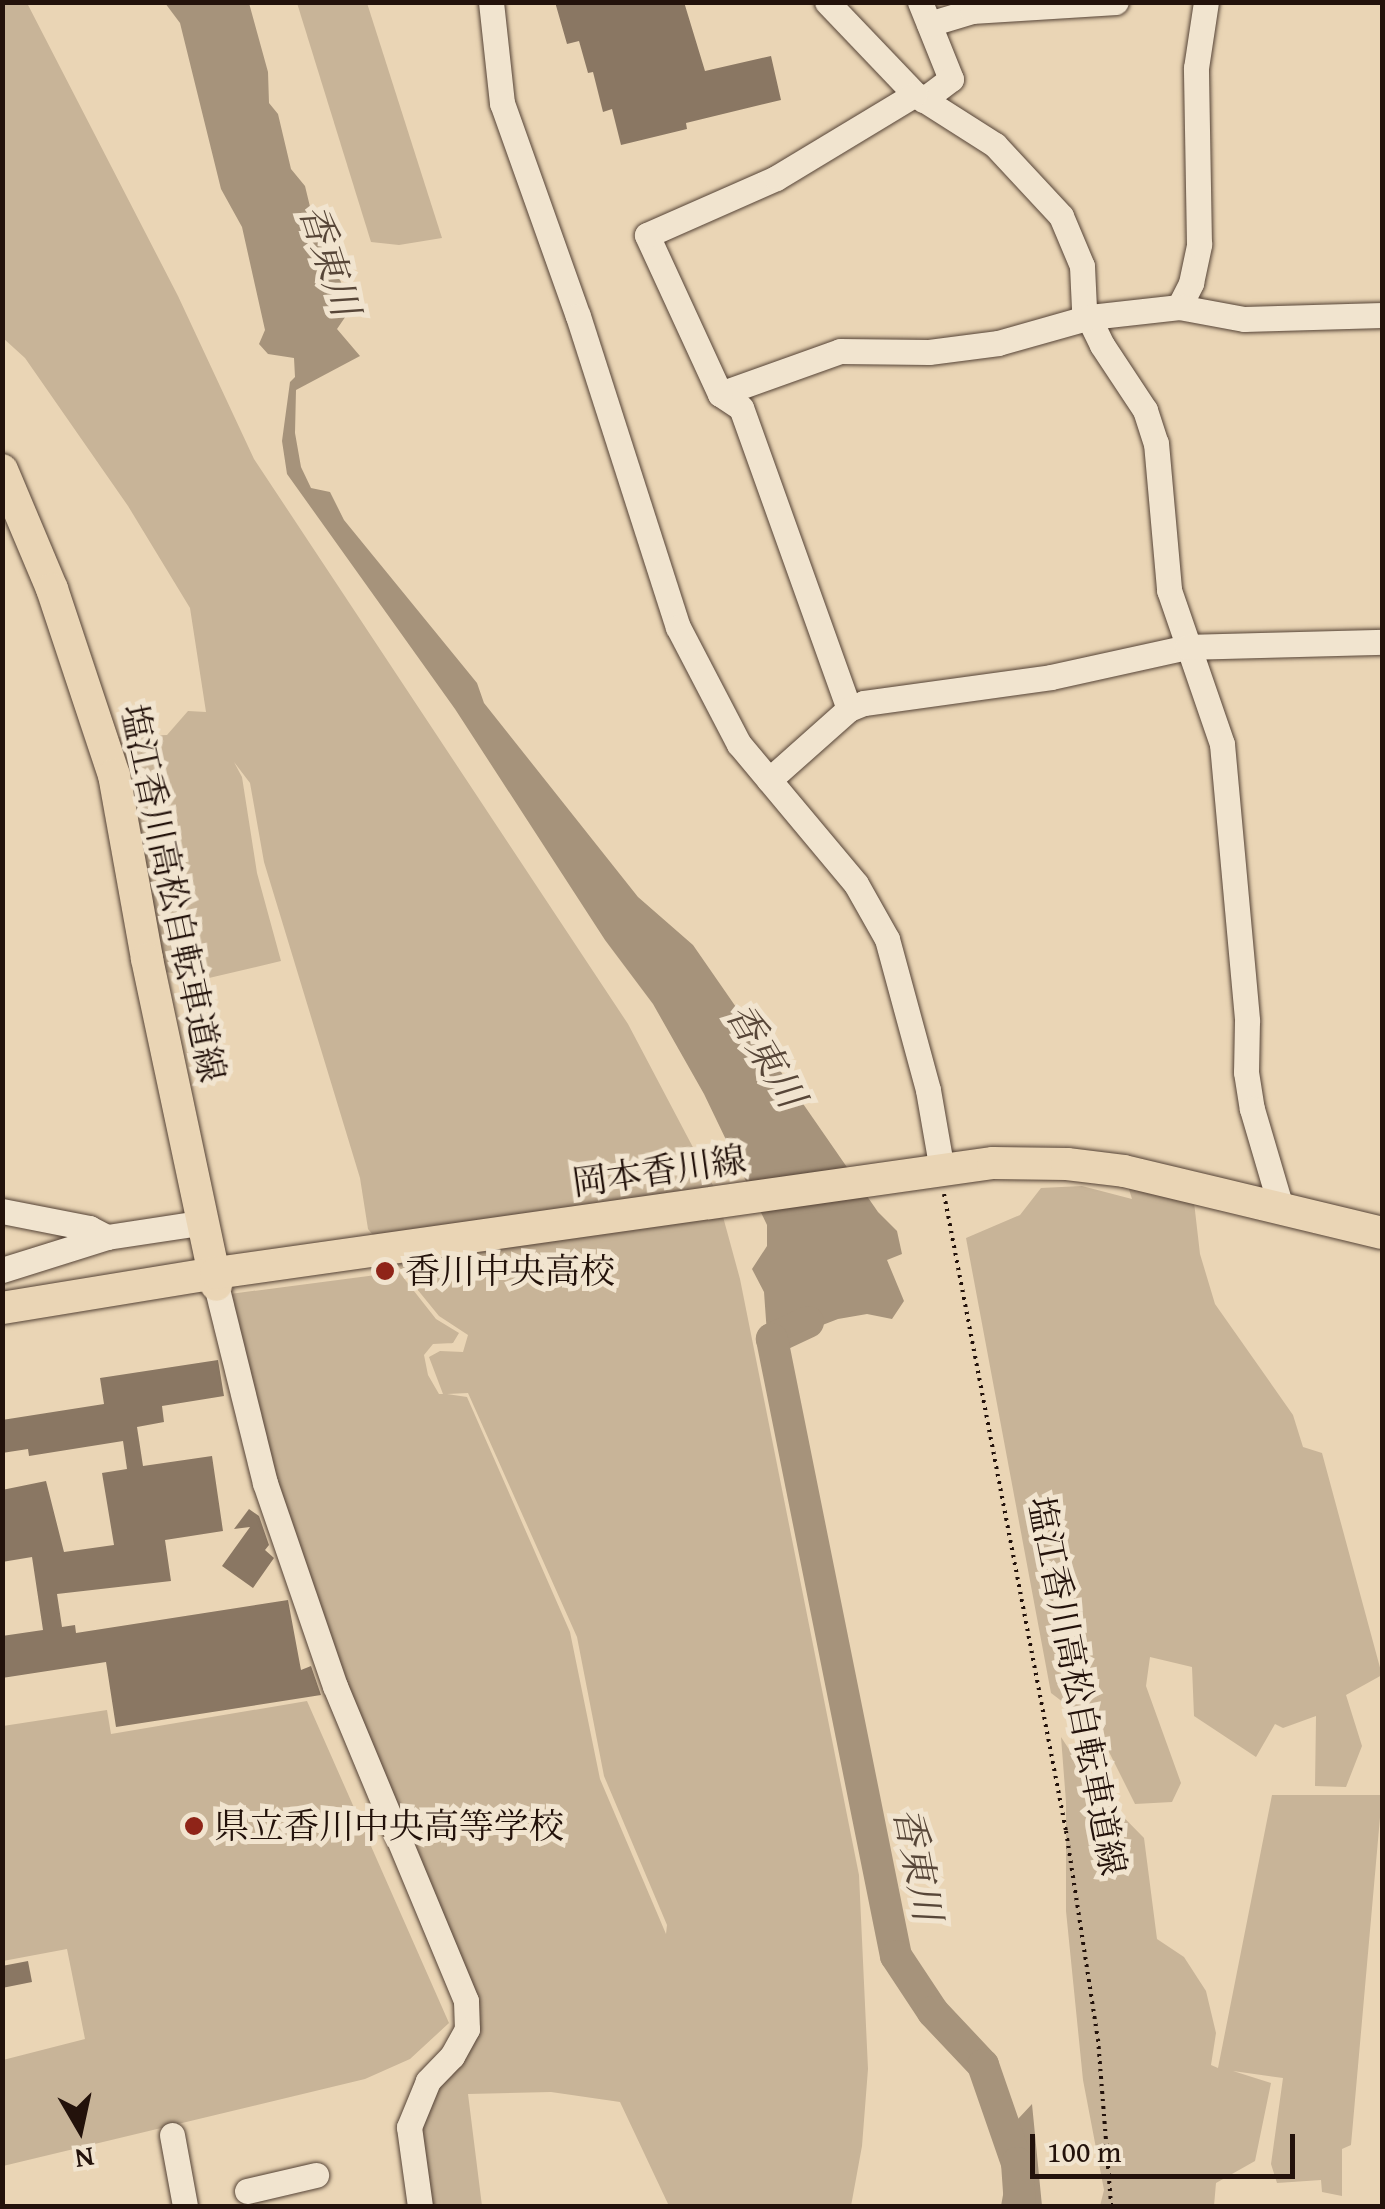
<!DOCTYPE html>
<meta charset="utf-8">
<style>
body{margin:0}
#map{position:relative;width:1385px;height:2209px;overflow:hidden;background:#ead5b5;font-family:"Gentium Book Plus","Noto Serif JP",serif}
div>[style]{position:absolute}
.green>*{inset:0;background:#c8b498}
.water>*{inset:0;background:#a6937b}
.river>*{height:32px;margin:-16px;padding:0 16px;transform-origin:16px;border-radius:16px;background:#a6937b}
.building>*{inset:0;background:#8a7763}
.path>*{height:4px;margin-top:-2px;transform-origin:0;background:repeating-linear-gradient(90deg,#23120b 0 2.5px,transparent 0 7.5px)}
.roads{filter:drop-shadow(0 0 2px #554336) drop-shadow(0 0 2px #554336)}
.minor>*{height:25px;margin:-12.5px;padding:0 12.5px;transform-origin:12.5px;border-radius:12.5px;background:#f1e4cf}
.major>*{height:32px;margin:-16px;padding:0 16px;transform-origin:16px;border-radius:16px;background:#ead5b5}
.dots>*{width:28px;height:28px;translate:-50% -50%;box-sizing:border-box;border:5px solid #f1e4cf;border-radius:50%}
span{translate:-50% -50%;white-space:nowrap;text-align:center;line-height:1.15;-webkit-text-stroke:10px #f1e4cf;paint-order:stroke}
.street-label{font-size:35px;color:#23120b}
.poi-label{font-size:35px;color:#23120b}
.left{translate:0 -50%;text-align:left}
.water-label{font-size:38px;color:#574638;font-style:italic}
.frame{position:absolute;inset:0;border:5px solid #23120b;pointer-events:none}
.north{position:absolute;left:30px;top:2079px;width:100px;height:100px;-webkit-text-stroke:8px #f1e4cf;paint-order:stroke;rotate:171deg;font-size:28px;font-weight:700;line-height:40px;text-align:center;color:#23120b}
.north::after{content:'';display:block;margin:auto;width:35px;height:45px;background:#23120b;clip-path:polygon(50% 0,100% 100%,50% 72%,0 100%)}
.scale{position:absolute;left:1030px;top:2134px;width:265px;height:45px;box-sizing:border-box;border:5px solid #23120b;border-top:0;padding-left:12px;font-size:30px;line-height:35px;white-space:nowrap;color:#23120b;-webkit-text-stroke:8px #f1e4cf;paint-order:stroke}
</style>
<div id="map">
<div class="green">
<div style="clip-path:polygon(evenodd,3px 3px,27px 3px,178px 296px,254px 459px,628px 1024px,716px 1191px,740px 1279px,859px 1875px,868px 2069px,862px 2146px,851px 2206px,669px 2206px,620px 2102px,551px 2092px,468px 2094px,482px 2206px,429px 2206px,416px 2136px,413px 2083px,470px 2041px,339px 1682px,274px 1470px,230px 1294px,399px 1272px,436px 1319px,459px 1333px,453px 1343px,433px 1344px,424px 1355px,428px 1375px,439px 1394px,443px 1394px,429px 1357px,440px 1351px,463px 1352px,468px 1335px,439px 1316px,368px 1229px,360px 1178px,264px 862px,250px 783px,234px 762px,242px 777px,257px 873px,281px 961px,209px 978px,165px 972px,114px 737px,167px 735px,188px 711px,206px 712px,190px 608px,128px 506px,25px 358px,3px 338px,3px 3px,468px 1393px,577px 1637px,604px 1776px,667px 1925px,666px 1934px,600px 1779px,570px 1632px,467px 1397px,447px 1394px,468px 1393px)"></div>
<div style="clip-path:polygon(297px 3px,367px 3px,442px 238px,399px 245px,371px 242px)"></div>
<div style="clip-path:polygon(1082px 1186px,1132px 1199px,1128px 1186px,1194px 1202px,1200px 1254px,1215px 1304px,1293px 1415px,1303px 1447px,1322px 1453px,1382px 1675px,1346px 1695px,1362px 1746px,1346px 1787px,1315px 1786px,1316px 1716px,1283px 1728px,1275px 1724px,1256px 1757px,1194px 1716px,1192px 1667px,1150px 1657px,1146px 1686px,1181px 1783px,1172px 1802px,1135px 1804px,1097px 1728px,1051px 1693px,966px 1238px,1020px 1215px,1041px 1188px)"></div>
<div style="clip-path:polygon(307px 1701px,449px 2023px,410px 2059px,365px 2079px,3px 2166px,3px 2060px,85px 2039px,67px 1949px,3px 1961px,3px 1726px,107px 1710px,111px 1734px)"></div>
<div style="clip-path:polygon(1061px 1737px,1093px 1786px,1144px 1838px,1157px 1939px,1184px 1957px,1206px 1991px,1216px 2033px,1211px 2065px,1218px 2068px,1272px 1795px,1382px 1795px,1351px 2145px,1342px 2149px,1342px 2196px,1322px 2192px,1321px 2180px,1277px 2183px,1271px 2164px,1283px 2078px,1233px 2071px,1271px 2083px,1255px 2161px,1216px 2183px,1214px 2206px,1100px 2206px,1104px 2190px,1083px 2080px,1066px 1911px,1066px 1802px)"></div>
</div>
<div class="water">
<div style="clip-path:polygon(165px 3px,249px 3px,268px 72px,269px 103px,278px 114px,291px 169px,305px 186px,313px 219px,352px 307px,337px 329px,360px 356px,296px 390px,295px 433px,301px 467px,311px 488px,330px 492px,344px 520px,477px 683px,484px 703px,638px 897px,693px 945px,878px 1212px,897px 1231px,902px 1254px,887px 1260px,904px 1301px,892px 1319px,867px 1314px,838px 1319px,794px 1336px,772px 1339px,767px 1334px,764px 1292px,752px 1269px,767px 1246px,767px 1225px,704px 1094px,653px 1004px,605px 940px,455px 709px,287px 474px,282px 441px,290px 382px,295px 377px,294px 358px,268px 354px,259px 344px,265px 330px,242px 227px,221px 189px,180px 23px)"></div>
<div style="clip-path:polygon(1032px 2104px,1042px 2206px,1001px 2206px,1005px 2184px,1000px 2114px,1018px 2119px)"></div>
</div>
<div class="river">
<div style="left:808px;top:1322px;width:40px;rotate:155deg"></div>
<div style="left:772px;top:1339px;width:629px;rotate:78.64deg"></div>
<div style="left:896px;top:1956px;width:67px;rotate:56.5deg"></div>
<div style="left:933px;top:2012px;width:73px;rotate:46.7deg"></div>
<div style="left:983px;top:2065px;width:104px;rotate:70.9deg"></div>
<div style="left:1017px;top:2163px;width:43px;rotate:86deg"></div>
</div>
<div class="building">
<div style="clip-path:polygon(555px 2px,684px 2px,705px 71px,771px 56px,781px 100px,686px 123px,687px 129px,621px 145px,612px 109px,603px 112px,593px 72px,588px 73px,579px 41px,567px 44px)"></div>
<div style="clip-path:polygon(218px 1360px,224px 1396px,162px 1406px,164px 1422px,137px 1427px,143px 1466px,212px 1456px,223px 1531px,165px 1540px,171px 1581px,57px 1594px,62px 1627px,75px 1625px,76px 1633px,288px 1600px,301px 1670px,311px 1666px,321px 1695px,116px 1727px,106px 1662px,2px 1678px,2px 1636px,43px 1630px,32px 1557px,2px 1562px,2px 1490px,46px 1481px,64px 1552px,114px 1545px,102px 1473px,127px 1469px,123px 1441px,29px 1456px,28px 1449px,2px 1453px,2px 1420px,104px 1404px,100px 1378px)"></div>
<div style="clip-path:polygon(249px 1509px,259px 1516px,269px 1545px,265px 1550px,274px 1558px,253px 1588px,222px 1566px,250px 1527px,234px 1529px)"></div>
<div style="clip-path:polygon(28px 1961px,32px 1982px,2px 1988px,2px 1966px)"></div>
</div>
<div class="path">
<div style="left:944px;top:1194px;width:649px;rotate:79.16deg"></div>
<div style="left:1066px;top:1831px;width:210px;rotate:81.3deg"></div>
<div style="left:1098px;top:2039px;width:168px;rotate:85.5deg"></div>
</div>
<div class="roads">
<div class="minor">
<div style="left:491px;top:2px;width:102px;rotate:83.8deg"></div>
<div style="left:502px;top:103px;width:226px;rotate:70.4deg"></div>
<div style="left:578px;top:316px;width:327px;rotate:72.2deg"></div>
<div style="left:678px;top:627px;width:132px;rotate:62.5deg"></div>
<div style="left:739px;top:744px;width:182px;rotate:50.1deg"></div>
<div style="left:856px;top:884px;width:63px;rotate:60.6deg"></div>
<div style="left:887px;top:939px;width:156px;rotate:74.8deg"></div>
<div style="left:928px;top:1090px;width:81px;rotate:80.1deg"></div>
<div style="left:827px;top:2px;width:127px;rotate:46.3deg"></div>
<div style="left:915px;top:94px;width:95px;rotate:32.5deg"></div>
<div style="left:995px;top:145px;width:97px;rotate:47.1deg"></div>
<div style="left:1061px;top:216px;width:54px;rotate:67.2deg"></div>
<div style="left:1082px;top:266px;width:42px;rotate:87.3deg"></div>
<div style="left:1084px;top:308px;width:41px;rotate:64.1deg"></div>
<div style="left:1102px;top:345px;width:78px;rotate:56.5deg"></div>
<div style="left:1145px;top:410px;width:35px;rotate:72deg"></div>
<div style="left:1156px;top:443px;width:148px;rotate:84.9deg"></div>
<div style="left:1169px;top:590px;width:163px;rotate:71deg"></div>
<div style="left:1222px;top:744px;width:278px;rotate:84.8deg"></div>
<div style="left:1247px;top:1021px;width:51px;rotate:91.1deg"></div>
<div style="left:1246px;top:1072px;width:37px;rotate:81deg"></div>
<div style="left:1252px;top:1109px;width:106px;rotate:73.6deg"></div>
<div style="left:920px;top:2px;width:83px;rotate:68.1deg"></div>
<div style="left:951px;top:79px;width:35px;rotate:143deg"></div>
<div style="left:929px;top:24px;width:45px;rotate:-16.8deg"></div>
<div style="left:972px;top:11px;width:144px;rotate:-3.6deg"></div>
<div style="left:1179px;top:307px;width:27px;rotate:-63deg"></div>
<div style="left:1191px;top:283px;width:40px;rotate:-78deg"></div>
<div style="left:1199px;top:244px;width:176px;rotate:-91deg"></div>
<div style="left:1196px;top:68px;width:67px;rotate:-81.4deg"></div>
<div style="left:720px;top:394px;width:127px;rotate:-19.7deg"></div>
<div style="left:840px;top:351px;width:89px;rotate:0.6deg"></div>
<div style="left:929px;top:352px;width:70px;rotate:-7.4deg"></div>
<div style="left:998px;top:343px;width:96px;rotate:-15.8deg"></div>
<div style="left:1090px;top:317px;width:90px;rotate:-6.4deg"></div>
<div style="left:1179px;top:307px;width:66px;rotate:10.5deg"></div>
<div style="left:1244px;top:319px;width:138px;rotate:-1.7deg"></div>
<div style="left:849px;top:709px;width:320px;rotate:-109.7deg"></div>
<div style="left:741px;top:408px;width:25px;rotate:-146deg"></div>
<div style="left:720px;top:394px;width:175px;rotate:-114.7deg"></div>
<div style="left:647px;top:235px;width:141px;rotate:-23.8deg"></div>
<div style="left:776px;top:178px;width:162px;rotate:-31.1deg"></div>
<div style="left:769px;top:780px;width:107px;rotate:-41.6deg"></div>
<div style="left:849px;top:709px;width:16px;rotate:-22deg"></div>
<div style="left:864px;top:703px;width:189px;rotate:-7.9deg"></div>
<div style="left:1051px;top:677px;width:139px;rotate:-12.4deg"></div>
<div style="left:1187px;top:647px;width:195px;rotate:-1.5deg"></div>
<div style="left:2px;top:1211px;width:89px;rotate:11.1deg"></div>
<div style="left:89px;top:1228px;width:20px;rotate:27deg"></div>
<div style="left:2px;top:1270px;width:110px;rotate:-17.4deg"></div>
<div style="left:107px;top:1237px;width:99px;rotate:-8.7deg"></div>
<div style="left:216px;top:1285px;width:204px;rotate:76.1deg"></div>
<div style="left:265px;top:1483px;width:215px;rotate:71deg"></div>
<div style="left:335px;top:1686px;width:341px;rotate:67.4deg"></div>
<div style="left:466px;top:2001px;width:28px;rotate:88deg"></div>
<div style="left:467px;top:2029px;width:31px;rotate:119deg"></div>
<div style="left:452px;top:2056px;width:35px;rotate:134deg"></div>
<div style="left:428px;top:2081px;width:50px;rotate:112.4deg"></div>
<div style="left:409px;top:2127px;width:80px;rotate:82.1deg"></div>
<div style="left:172px;top:2135px;width:72px;rotate:79.6deg"></div>
<div style="left:247px;top:2191px;width:71px;rotate:-13.1deg"></div>
</div>
<div class="major">
<div style="left:2px;top:470px;width:129px;rotate:67.2deg"></div>
<div style="left:52px;top:589px;width:196px;rotate:71.6deg"></div>
<div style="left:114px;top:775px;width:187px;rotate:79.8deg"></div>
<div style="left:147px;top:959px;width:333px;rotate:78deg"></div>
<div style="left:2px;top:1308px;width:217px;rotate:-9.3deg"></div>
<div style="left:216px;top:1273px;width:785px;rotate:-8.06deg"></div>
<div style="left:993px;top:1163px;width:74px;rotate:0.8deg"></div>
<div style="left:1067px;top:1164px;width:57px;rotate:7deg"></div>
<div style="left:1124px;top:1171px;width:265px;rotate:13.5deg"></div>
</div>
</div>
<div class="dots">
<div style="left:385px;top:1271px;background:#8f2418"></div>
<div style="left:194px;top:1826px;background:#8f2418"></div>
</div>
<div class="street-label">
<span style="left:173px;top:893px;rotate:78deg">塩江香川高松自転車道線</span>
<span style="left:659px;top:1171px;rotate:-8deg">岡本香川線</span>
<span style="left:1077px;top:1686px;rotate:79deg">塩江香川高松自転車道線</span>
</div>
<div class="poi-label">
<span class="left" style="left:405px;top:1271px">香川中央高校</span>
<span class="left" style="left:214px;top:1826px">県立香川中央高等学校</span>
</div>
<div class="water-label">
<span style="left:330px;top:260px;rotate:72deg">香東川</span>
<span style="left:766px;top:1055px;rotate:59deg">香東川</span>
<span style="left:918px;top:1864px;rotate:79deg">香東川</span>
</div>
<div class="frame"></div>
<div class="north">N</div>
<div class="scale">100 m</div>
</div>
